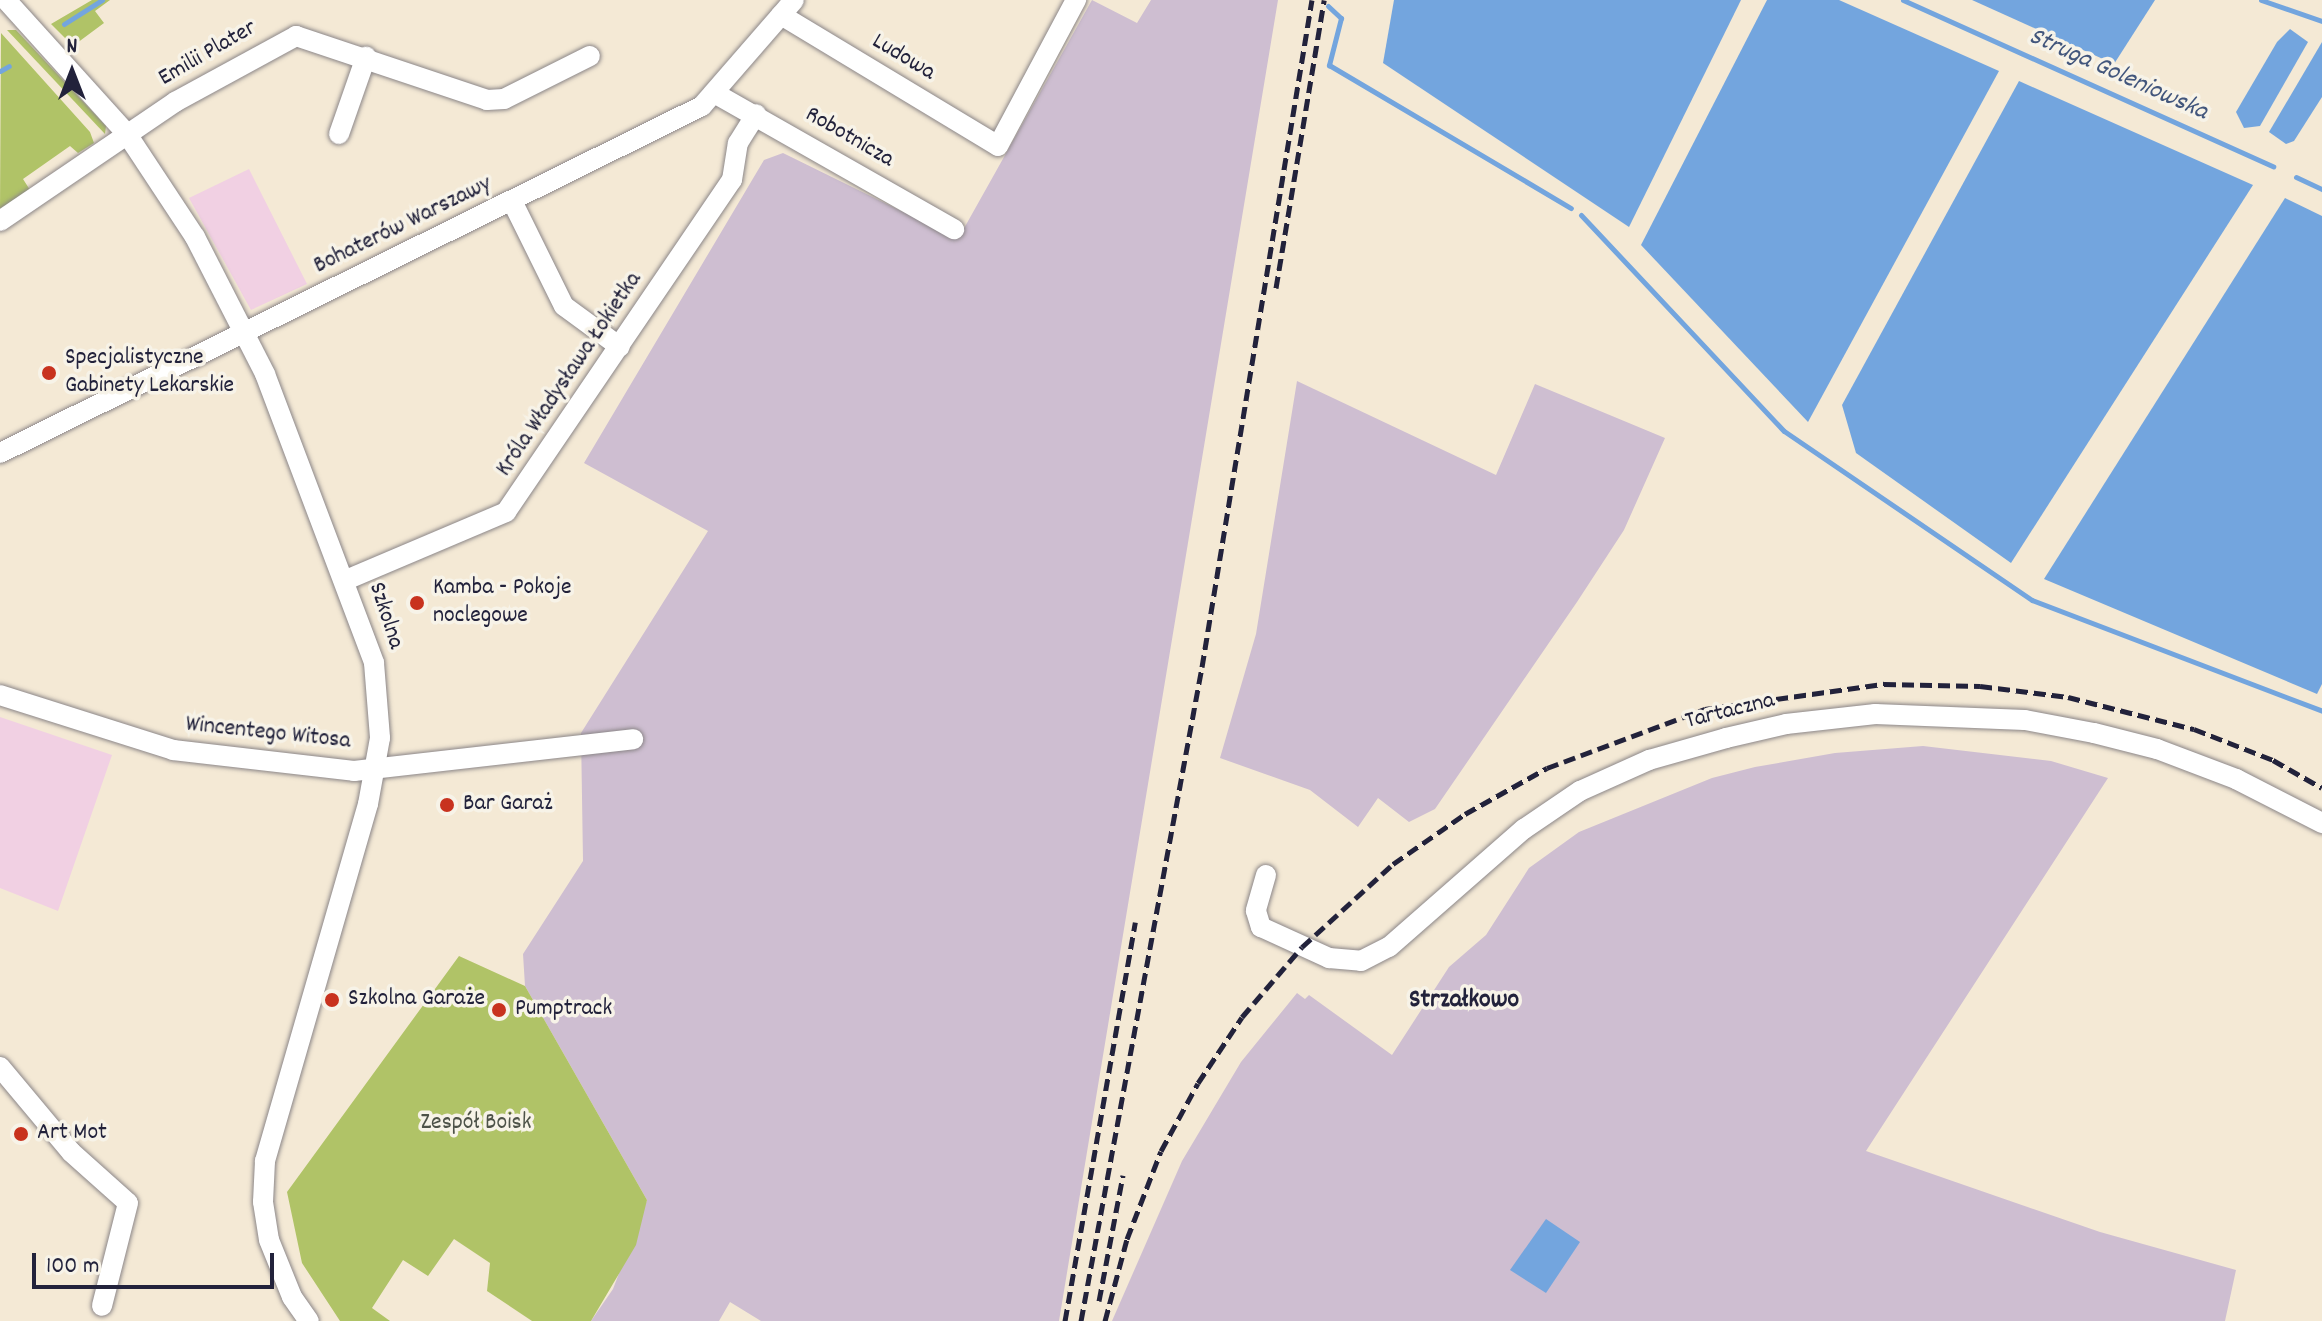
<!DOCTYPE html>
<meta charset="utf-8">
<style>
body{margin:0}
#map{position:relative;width:2322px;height:1321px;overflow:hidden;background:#f4e9d5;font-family:Dekko,sans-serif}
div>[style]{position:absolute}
.built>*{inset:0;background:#f1d0e3}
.industrial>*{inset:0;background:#cebed1}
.green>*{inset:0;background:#b0c367}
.water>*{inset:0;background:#73a5de}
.stream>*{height:5px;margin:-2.5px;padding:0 2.5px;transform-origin:2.5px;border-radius:2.5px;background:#73a5de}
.roads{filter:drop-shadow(0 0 2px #8b8688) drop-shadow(0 0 2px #8b8688)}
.minor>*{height:20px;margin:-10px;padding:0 10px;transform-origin:10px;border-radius:10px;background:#fff}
.rail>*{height:5px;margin-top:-2.5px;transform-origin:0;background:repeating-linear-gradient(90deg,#22223b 0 12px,transparent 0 18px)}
.dots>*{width:22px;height:22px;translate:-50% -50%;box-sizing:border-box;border:4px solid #f7f3e8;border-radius:50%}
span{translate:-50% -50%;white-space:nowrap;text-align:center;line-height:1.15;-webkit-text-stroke:7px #f7f3e8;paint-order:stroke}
.street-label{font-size:24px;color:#22223b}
.poi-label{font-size:24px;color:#22223b}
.left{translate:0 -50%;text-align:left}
.park-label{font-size:24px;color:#4d5248}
.water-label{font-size:26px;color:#42567c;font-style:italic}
.neighbourhood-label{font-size:26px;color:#22223b;font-weight:700}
.north{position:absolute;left:32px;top:32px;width:80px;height:80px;-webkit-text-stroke:6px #f7f3e8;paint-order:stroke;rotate:0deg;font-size:22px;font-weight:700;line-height:32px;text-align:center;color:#22223b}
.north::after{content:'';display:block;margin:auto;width:28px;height:36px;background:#22223b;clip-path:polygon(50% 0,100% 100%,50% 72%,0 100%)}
.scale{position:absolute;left:32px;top:1253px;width:242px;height:36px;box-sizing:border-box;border:4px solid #22223b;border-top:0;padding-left:10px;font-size:24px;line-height:28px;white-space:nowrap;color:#22223b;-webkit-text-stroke:6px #f7f3e8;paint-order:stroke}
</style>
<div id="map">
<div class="built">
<div style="clip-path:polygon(249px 169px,307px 284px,251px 310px,189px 198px)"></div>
<div style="clip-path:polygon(0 717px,112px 755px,58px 911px,0 888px)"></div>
</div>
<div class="industrial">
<div style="clip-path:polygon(1092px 0,1137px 23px,1151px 0,1278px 0,1059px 1321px,761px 1321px,730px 1302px,719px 1321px,591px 1321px,613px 1289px,647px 1200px,525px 986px,523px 954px,583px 861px,581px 733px,708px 531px,584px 463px,764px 160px,783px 153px,958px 239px)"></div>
<div style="clip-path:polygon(1297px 381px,1496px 475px,1535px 384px,1665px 438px,1624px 530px,1577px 602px,1435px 809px,1409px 822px,1378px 798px,1358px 827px,1310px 790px,1220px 758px,1256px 634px)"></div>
<div style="clip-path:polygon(1923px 746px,2051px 761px,2108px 778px,1866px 1151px,2100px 1232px,2236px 1270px,2225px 1321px,1112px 1321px,1182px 1161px,1241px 1062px,1297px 993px,1305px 999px,1309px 995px,1392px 1055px,1449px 967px,1486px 935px,1529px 868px,1579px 832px,1712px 778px,1755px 767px,1835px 753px)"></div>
</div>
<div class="green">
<div style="clip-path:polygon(92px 0,110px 0,95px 11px,104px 23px,73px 46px,51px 24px)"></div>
<div style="clip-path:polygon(7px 30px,16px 30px,106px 126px,105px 134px)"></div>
<div style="clip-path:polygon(1px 33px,90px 132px,94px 143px,78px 153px,70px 146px,23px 179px,30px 190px,0 209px)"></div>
<div style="clip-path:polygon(459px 956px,525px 986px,647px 1200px,636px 1245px,591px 1321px,532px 1321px,487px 1291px,490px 1263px,454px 1239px,428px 1276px,403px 1260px,372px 1308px,390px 1321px,340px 1321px,302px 1263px,287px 1192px)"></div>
</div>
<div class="water">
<div style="clip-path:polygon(1394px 0,1741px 0,1629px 227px,1383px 63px)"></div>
<div style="clip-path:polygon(1767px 0,1839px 0,1999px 71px,1808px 422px,1641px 245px)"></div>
<div style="clip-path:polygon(1972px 0,2155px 0,2114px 64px)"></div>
<div style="clip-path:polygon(2290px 29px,2308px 42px,2260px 126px,2244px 128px,2236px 112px,2277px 42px)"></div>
<div style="clip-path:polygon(2322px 42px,2322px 97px,2294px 141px,2286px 144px,2269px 132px)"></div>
<div style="clip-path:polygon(2019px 81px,2253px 185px,2011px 563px,1856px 453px,1842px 405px)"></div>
<div style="clip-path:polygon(2285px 198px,2322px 216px,2322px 684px,2317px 694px,2044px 579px)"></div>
<div style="clip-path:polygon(1546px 1219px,1580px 1242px,1546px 1293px,1510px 1270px)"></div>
</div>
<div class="stream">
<div style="left:1903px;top:0;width:406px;rotate:24.2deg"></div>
<div style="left:2261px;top:0;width:65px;rotate:19deg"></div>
<div style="left:1328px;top:6px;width:18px;rotate:43deg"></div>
<div style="left:1341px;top:18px;width:49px;rotate:104.3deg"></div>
<div style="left:1329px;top:65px;width:281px;rotate:30.6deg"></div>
<div style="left:64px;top:24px;width:45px;rotate:-32.3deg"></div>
<div style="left:0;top:71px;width:10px;rotate:-29deg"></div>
<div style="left:2296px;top:177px;width:29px;rotate:25deg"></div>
<div style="left:1581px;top:215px;width:296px;rotate:46.8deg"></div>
<div style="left:1784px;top:431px;width:300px;rotate:34.3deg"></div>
<div style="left:2032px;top:600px;width:311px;rotate:20.9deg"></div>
</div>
<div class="roads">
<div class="minor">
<div style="left:6px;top:0;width:181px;rotate:47.9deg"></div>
<div style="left:127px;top:134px;width:123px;rotate:56.6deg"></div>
<div style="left:195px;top:237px;width:154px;rotate:62.9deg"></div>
<div style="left:265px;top:374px;width:309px;rotate:69.3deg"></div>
<div style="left:374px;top:663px;width:75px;rotate:85.4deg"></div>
<div style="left:380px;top:738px;width:67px;rotate:100.3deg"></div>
<div style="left:368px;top:804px;width:372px;rotate:106.1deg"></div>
<div style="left:265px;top:1161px;width:41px;rotate:92.8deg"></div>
<div style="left:263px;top:1202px;width:38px;rotate:81deg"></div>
<div style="left:269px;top:1240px;width:61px;rotate:68deg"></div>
<div style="left:292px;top:1297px;width:29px;rotate:55deg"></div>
<div style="left:781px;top:15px;width:253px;rotate:31.1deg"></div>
<div style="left:998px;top:146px;width:166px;rotate:-61.9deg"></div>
<div style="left:716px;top:94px;width:274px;rotate:29.6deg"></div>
<div style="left:339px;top:134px;width:82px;rotate:-70.7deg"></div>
<div style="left:512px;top:201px;width:117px;rotate:63.7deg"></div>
<div style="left:564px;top:306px;width:69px;rotate:36.2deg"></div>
<div style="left:0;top:221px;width:212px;rotate:-34.2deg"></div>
<div style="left:175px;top:102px;width:138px;rotate:-28.6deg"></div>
<div style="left:296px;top:36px;width:201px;rotate:18.5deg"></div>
<div style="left:487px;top:100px;width:17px;rotate:-3deg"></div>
<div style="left:504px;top:99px;width:96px;rotate:-26.6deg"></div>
<div style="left:0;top:453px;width:783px;rotate:-26.3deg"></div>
<div style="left:702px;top:106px;width:140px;rotate:-49deg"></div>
<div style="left:346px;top:580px;width:174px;rotate:-23deg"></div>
<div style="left:506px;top:512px;width:402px;rotate:-55.8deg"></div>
<div style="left:732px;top:180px;width:37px;rotate:-81deg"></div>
<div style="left:738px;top:143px;width:34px;rotate:-58deg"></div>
<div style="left:0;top:695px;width:182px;rotate:17.6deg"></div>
<div style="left:173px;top:750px;width:182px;rotate:6.6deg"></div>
<div style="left:354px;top:771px;width:281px;rotate:-6.5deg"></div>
<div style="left:1266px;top:875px;width:37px;rotate:106deg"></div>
<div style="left:1256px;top:911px;width:17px;rotate:73deg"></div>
<div style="left:1261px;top:927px;width:75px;rotate:24.5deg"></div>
<div style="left:1329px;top:958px;width:32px;rotate:5deg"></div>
<div style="left:1361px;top:961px;width:31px;rotate:-27deg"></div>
<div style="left:1389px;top:947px;width:179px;rotate:-41.2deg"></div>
<div style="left:1524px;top:829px;width:68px;rotate:-34.2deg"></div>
<div style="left:1580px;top:791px;width:76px;rotate:-24.2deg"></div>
<div style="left:1649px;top:760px;width:80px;rotate:-15.9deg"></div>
<div style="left:1726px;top:738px;width:62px;rotate:-13.1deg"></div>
<div style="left:1786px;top:724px;width:90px;rotate:-6.4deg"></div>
<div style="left:1875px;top:714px;width:150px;rotate:2.3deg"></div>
<div style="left:2025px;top:720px;width:70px;rotate:10.7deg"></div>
<div style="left:2094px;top:733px;width:65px;rotate:14.3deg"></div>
<div style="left:2157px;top:749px;width:85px;rotate:20.8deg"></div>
<div style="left:2236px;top:779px;width:97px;rotate:27.1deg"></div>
<div style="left:0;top:1067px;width:111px;rotate:50.1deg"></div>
<div style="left:71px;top:1152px;width:76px;rotate:41.8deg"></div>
<div style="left:128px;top:1203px;width:106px;rotate:104.2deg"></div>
</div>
</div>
<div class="rail">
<div style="left:1276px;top:288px;width:292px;rotate:-80.5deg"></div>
<div style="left:1099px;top:1301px;width:128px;rotate:-79.2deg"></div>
<div style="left:1065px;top:1321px;width:405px;rotate:-80deg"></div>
<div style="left:1081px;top:1321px;width:665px;rotate:-79.52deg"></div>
<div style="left:1202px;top:667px;width:676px;rotate:-80.64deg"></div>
<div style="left:1105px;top:1321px;width:85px;rotate:-75deg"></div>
<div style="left:1127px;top:1239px;width:94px;rotate:-68.9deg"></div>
<div style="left:1161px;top:1151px;width:77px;rotate:-61.4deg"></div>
<div style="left:1198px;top:1083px;width:79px;rotate:-56.3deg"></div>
<div style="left:1242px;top:1017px;width:92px;rotate:-49.4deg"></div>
<div style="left:1302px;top:947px;width:123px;rotate:-42.4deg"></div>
<div style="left:1393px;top:864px;width:88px;rotate:-34.8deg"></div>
<div style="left:1465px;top:814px;width:94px;rotate:-29.3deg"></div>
<div style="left:1547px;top:768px;width:169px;rotate:-20.5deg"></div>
<div style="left:1705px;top:709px;width:181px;rotate:-8deg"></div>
<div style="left:1884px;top:684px;width:96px;rotate:1.2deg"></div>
<div style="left:1980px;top:686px;width:89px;rotate:7.1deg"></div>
<div style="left:2068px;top:697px;width:130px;rotate:14.3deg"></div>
<div style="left:2194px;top:729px;width:85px;rotate:21.4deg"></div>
<div style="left:2273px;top:760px;width:56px;rotate:29.7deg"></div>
</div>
<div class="dots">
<div style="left:49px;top:373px;background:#c8321e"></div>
<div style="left:417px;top:603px;background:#c8321e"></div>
<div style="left:447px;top:805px;background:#c8321e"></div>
<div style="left:332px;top:1000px;background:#c8321e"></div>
<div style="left:499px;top:1010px;background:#c8321e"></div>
<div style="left:21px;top:1134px;background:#c8321e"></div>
</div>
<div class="street-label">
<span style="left:208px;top:54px;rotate:-30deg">Emilii Plater</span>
<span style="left:903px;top:58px;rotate:31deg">Ludowa</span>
<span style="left:849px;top:138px;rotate:30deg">Robotnicza</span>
<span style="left:403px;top:226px;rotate:-26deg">Bohaterów Warszawy</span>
<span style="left:570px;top:375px;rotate:-56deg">Króla Władysława Łokietka</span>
<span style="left:385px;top:616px;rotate:72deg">Szkolna</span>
<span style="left:1730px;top:712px;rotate:-14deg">Tartaczna</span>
<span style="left:268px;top:734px;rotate:6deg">Wincentego Witosa</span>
</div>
<div class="poi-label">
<span class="left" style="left:65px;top:373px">Specjalistyczne<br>Gabinety Lekarskie</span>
<span class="left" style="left:433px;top:603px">Kamba - Pokoje<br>noclegowe</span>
<span class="left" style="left:463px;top:805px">Bar Garaż</span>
<span class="left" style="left:348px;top:1000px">Szkolna Garaże</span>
<span class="left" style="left:515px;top:1010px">Pumptrack</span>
<span class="left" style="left:37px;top:1134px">Art Mot</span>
</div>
<div class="park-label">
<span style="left:476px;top:1124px">Zespół Boisk</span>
</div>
<div class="water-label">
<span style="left:2118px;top:75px;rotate:24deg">Struga Goleniowska</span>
</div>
<div class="neighbourhood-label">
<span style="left:1464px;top:1001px">Strzałkowo</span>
</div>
<div class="north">N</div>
<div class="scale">100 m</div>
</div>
